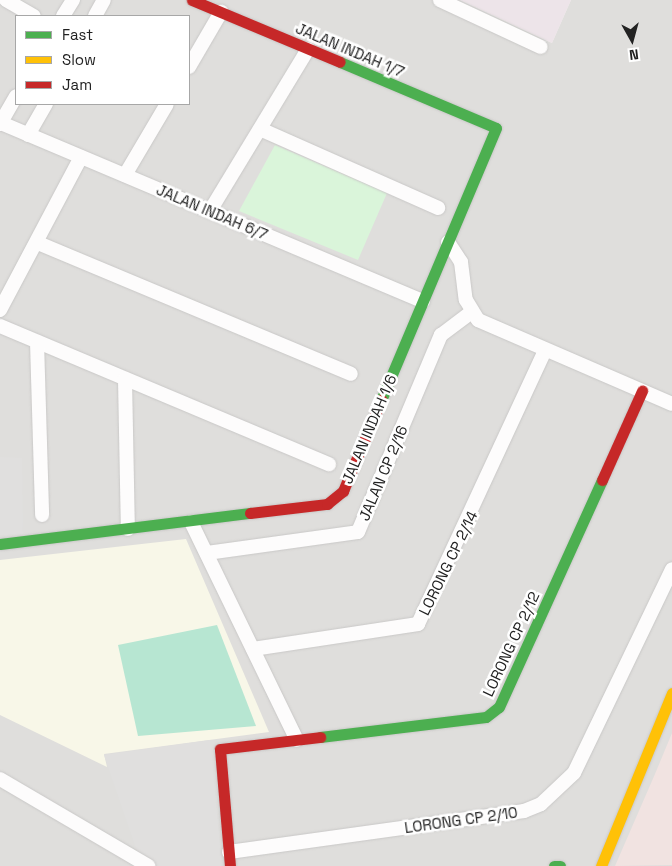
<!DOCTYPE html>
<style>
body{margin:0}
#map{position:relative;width:672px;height:866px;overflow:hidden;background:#f0eeeb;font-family:"Space Grotesk",sans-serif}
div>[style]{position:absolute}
.residential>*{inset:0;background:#dfdedc}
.commercial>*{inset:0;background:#f1e3e1}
.industrial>*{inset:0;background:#ede4e9}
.education>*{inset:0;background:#f8f7e8}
.park>*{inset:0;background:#daf5da}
.pitch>*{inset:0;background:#b7e6d2}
.parking>*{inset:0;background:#e0dfde}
.roads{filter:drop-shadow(0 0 1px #c9c8c7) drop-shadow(0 0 1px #c9c8c7)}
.street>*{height:14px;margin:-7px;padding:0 7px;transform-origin:7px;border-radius:7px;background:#fdfcfc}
.fast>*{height:11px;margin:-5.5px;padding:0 5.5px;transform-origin:5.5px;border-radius:5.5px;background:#4caf50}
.slow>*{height:11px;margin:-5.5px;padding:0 5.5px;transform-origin:5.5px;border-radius:5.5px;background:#ffc107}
.jam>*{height:11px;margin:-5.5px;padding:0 5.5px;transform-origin:5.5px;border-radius:5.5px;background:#c62828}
span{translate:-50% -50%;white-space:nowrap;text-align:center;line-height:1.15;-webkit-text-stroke:5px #fff;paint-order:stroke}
.street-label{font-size:15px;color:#222}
.legend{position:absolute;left:15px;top:15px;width:175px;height:90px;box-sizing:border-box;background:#fff;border:1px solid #a7a7a7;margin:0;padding:6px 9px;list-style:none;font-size:15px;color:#222}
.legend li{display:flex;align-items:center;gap:10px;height:25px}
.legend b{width:25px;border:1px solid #a7a7a7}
.north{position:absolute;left:607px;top:15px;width:50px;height:50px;-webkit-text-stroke:4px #fff;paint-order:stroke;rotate:173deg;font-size:14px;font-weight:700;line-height:20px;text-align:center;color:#222}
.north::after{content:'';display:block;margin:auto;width:18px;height:22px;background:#222;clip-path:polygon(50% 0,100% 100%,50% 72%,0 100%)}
</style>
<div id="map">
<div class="residential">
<div style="clip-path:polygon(evenodd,0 0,460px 0,552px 43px,571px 0,672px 0,672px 866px,0 866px,0 0,16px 16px,189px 16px,189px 104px,16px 104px,16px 16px)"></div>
</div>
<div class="commercial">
<div style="clip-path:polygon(672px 733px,672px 865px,615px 866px,655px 774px)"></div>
</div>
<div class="industrial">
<div style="clip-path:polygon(460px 0,571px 0,552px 43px)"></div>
</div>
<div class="education">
<div style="clip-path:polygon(186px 539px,269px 732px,104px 754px,107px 767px,0 715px,0 560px)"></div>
</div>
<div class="park">
<div style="clip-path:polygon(275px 145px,387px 193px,358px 260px,239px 211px)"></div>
</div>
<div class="pitch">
<div style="clip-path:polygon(217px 625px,256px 726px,138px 736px,118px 645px)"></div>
</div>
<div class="parking">
<div style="clip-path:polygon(0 457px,22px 458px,23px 534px,0 535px)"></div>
<div style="clip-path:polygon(210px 740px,222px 866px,142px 866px,104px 755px)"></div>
</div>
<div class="roads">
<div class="street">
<div style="left:6px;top:0;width:32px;rotate:30deg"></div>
<div style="left:440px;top:0;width:111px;rotate:25deg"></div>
<div style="left:63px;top:16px;width:19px;rotate:-58deg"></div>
<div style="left:95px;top:16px;width:18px;rotate:-61deg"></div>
<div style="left:189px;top:67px;width:64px;rotate:-59.8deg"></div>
<div style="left:1px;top:123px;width:458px;rotate:22.9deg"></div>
<div style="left:0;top:124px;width:32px;rotate:-60deg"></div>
<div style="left:260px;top:129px;width:195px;rotate:23.9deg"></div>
<div style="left:28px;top:135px;width:36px;rotate:-60deg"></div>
<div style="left:125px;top:175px;width:82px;rotate:-59.4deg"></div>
<div style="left:210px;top:211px;width:189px;rotate:-58.8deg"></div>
<div style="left:448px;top:242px;width:24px;rotate:57deg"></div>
<div style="left:461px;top:262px;width:38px;rotate:83deg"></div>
<div style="left:466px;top:300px;width:23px;rotate:59deg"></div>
<div style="left:478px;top:320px;width:211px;rotate:23.4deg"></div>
<div style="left:38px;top:243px;width:339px;rotate:22.7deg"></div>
<div style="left:0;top:310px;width:173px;rotate:-62.1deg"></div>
<div style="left:0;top:326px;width:357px;rotate:22.8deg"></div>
<div style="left:37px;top:342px;width:173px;rotate:88.3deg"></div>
<div style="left:125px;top:379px;width:150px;rotate:88.9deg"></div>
<div style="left:191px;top:522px;width:242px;rotate:64.1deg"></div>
<div style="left:207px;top:553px;width:152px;rotate:-7.9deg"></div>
<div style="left:358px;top:532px;width:214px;rotate:-67.2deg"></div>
<div style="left:441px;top:335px;width:36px;rotate:-37deg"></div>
<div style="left:253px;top:649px;width:167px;rotate:-8.6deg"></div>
<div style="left:418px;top:624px;width:302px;rotate:-65.1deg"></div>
<div style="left:0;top:779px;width:172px;rotate:30.4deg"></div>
<div style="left:229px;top:852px;width:298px;rotate:-7.9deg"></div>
<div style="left:524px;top:811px;width:18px;rotate:-22deg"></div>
<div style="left:541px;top:804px;width:45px;rotate:-43.2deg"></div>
<div style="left:574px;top:773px;width:226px;rotate:-64.3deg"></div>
</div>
<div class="fast">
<div style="left:340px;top:62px;width:169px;rotate:22.9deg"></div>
<div style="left:496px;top:128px;width:295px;rotate:112.9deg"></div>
<div style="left:0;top:544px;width:252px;rotate:-7.1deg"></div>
<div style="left:320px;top:737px;width:167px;rotate:-6.9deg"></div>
<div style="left:486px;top:717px;width:16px;rotate:-38deg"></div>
<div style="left:499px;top:707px;width:249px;rotate:-65.6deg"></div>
<div style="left:554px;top:866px;width:6px"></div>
</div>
<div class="slow">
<div style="left:601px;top:866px;width:187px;rotate:-67.7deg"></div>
</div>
<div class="jam">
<div style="left:192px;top:0;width:160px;rotate:22.7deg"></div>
<div style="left:602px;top:480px;width:98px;rotate:-65.8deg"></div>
<div style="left:250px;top:513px;width:78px;rotate:-6.7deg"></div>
<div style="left:327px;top:504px;width:21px;rotate:-39deg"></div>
<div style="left:343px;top:491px;width:99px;rotate:-67.3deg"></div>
<div style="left:230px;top:866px;width:117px;rotate:-94.9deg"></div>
<div style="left:220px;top:749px;width:101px;rotate:-6.8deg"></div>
</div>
</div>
<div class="street-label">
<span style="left:350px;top:50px;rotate:23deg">JALAN INDAH 1/7</span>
<span style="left:212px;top:212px;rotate:23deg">JALAN INDAH 6/7</span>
<span style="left:369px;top:429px;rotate:-67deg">JALAN INDAH 1/6</span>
<span style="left:383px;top:473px;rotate:-67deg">JALAN CP 2/16</span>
<span style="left:448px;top:563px;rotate:-64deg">LORONG CP 2/14</span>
<span style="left:511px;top:644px;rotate:-65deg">LORONG CP 2/12</span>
<span style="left:461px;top:820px;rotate:-8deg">LORONG CP 2/10</span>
</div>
<ul class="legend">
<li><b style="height:6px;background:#4caf50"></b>Fast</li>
<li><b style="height:6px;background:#ffc107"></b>Slow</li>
<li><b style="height:6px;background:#c62828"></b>Jam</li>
</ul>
<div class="north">N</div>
</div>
